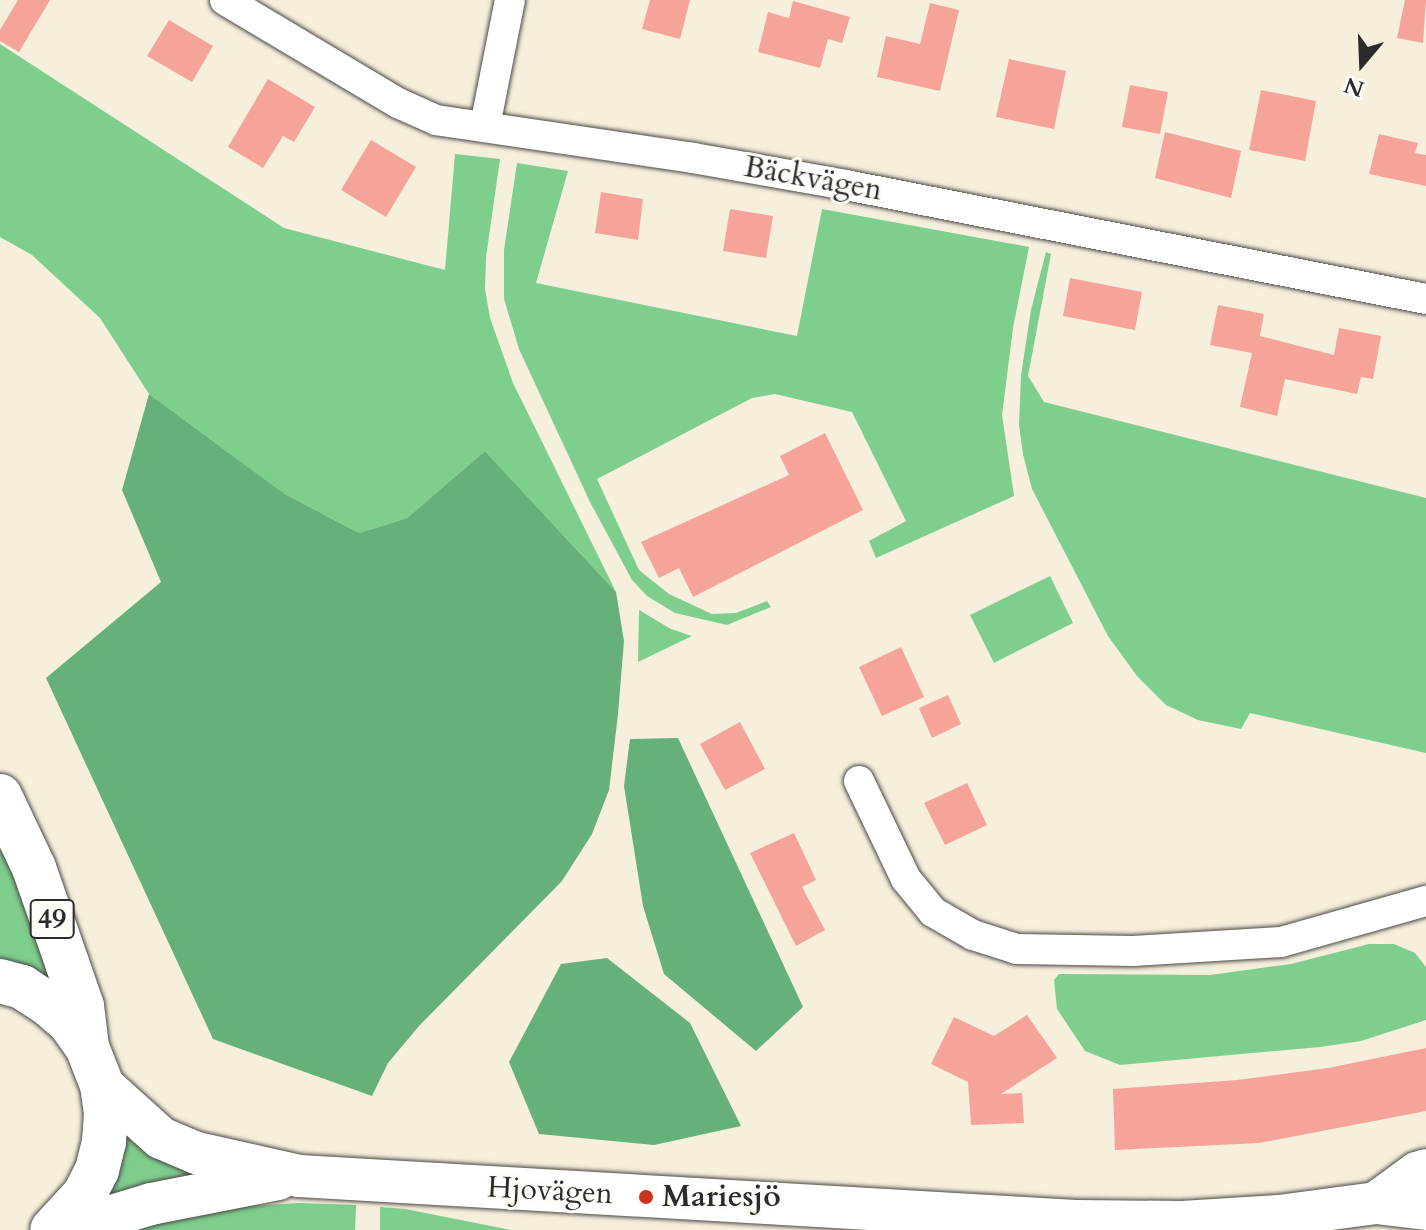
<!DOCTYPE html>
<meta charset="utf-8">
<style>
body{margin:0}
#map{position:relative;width:1426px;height:1230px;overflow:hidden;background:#f6efdc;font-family:Cardo,serif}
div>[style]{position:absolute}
.green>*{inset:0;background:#7ece8e}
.forest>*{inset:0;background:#66b179}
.building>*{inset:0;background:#f6a49a}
.roads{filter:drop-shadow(0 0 2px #494846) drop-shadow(0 0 2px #494846)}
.minor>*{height:30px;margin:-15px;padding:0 15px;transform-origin:15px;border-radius:15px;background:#fff}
.secondary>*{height:42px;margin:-21px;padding:0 21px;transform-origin:21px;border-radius:21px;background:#fff}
.primary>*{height:44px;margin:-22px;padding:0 22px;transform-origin:22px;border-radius:22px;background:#fff}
.trunk>*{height:44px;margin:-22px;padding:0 22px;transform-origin:22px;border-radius:22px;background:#fff}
.dots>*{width:22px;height:22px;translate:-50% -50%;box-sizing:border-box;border:4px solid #fdfcf7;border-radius:50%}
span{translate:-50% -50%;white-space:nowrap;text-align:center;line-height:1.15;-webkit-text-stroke:6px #fdfcf7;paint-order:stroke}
.shield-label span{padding:2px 6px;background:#fdfcf7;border:2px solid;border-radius:6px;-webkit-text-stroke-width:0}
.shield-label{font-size:28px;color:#2b2b2b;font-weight:700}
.street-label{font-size:30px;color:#2b2b2b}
.poi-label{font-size:30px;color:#2b2b2b;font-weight:700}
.left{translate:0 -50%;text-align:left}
.north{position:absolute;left:1322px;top:24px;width:80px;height:80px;-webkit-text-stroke:6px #fdfcf7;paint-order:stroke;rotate:199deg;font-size:22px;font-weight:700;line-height:32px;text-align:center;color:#2b2b2b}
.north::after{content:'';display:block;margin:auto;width:28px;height:36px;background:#2b2b2b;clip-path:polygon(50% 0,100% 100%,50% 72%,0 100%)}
</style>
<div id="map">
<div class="green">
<div style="clip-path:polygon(0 44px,284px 228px,445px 270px,455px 154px,500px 159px,486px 257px,485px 289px,490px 318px,513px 383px,616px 592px,485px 451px,407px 518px,359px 533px,285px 494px,149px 394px,100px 318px,32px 255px,0 237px)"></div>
<div style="clip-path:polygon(517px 163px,568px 171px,536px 283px,797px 336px,822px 209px,1029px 247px,1013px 328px,1002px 415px,1014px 496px,876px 558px,869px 541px,906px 521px,852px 412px,775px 394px,752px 398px,597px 479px,639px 570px,669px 594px,712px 614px,736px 613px,767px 601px,771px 607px,727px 625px,675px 613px,647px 596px,632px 580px,590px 502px,519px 349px,504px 299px,504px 250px)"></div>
<div style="clip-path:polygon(1046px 252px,1051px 254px,1028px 376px,1044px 402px,1426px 498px,1426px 753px,1250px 713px,1241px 729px,1198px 720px,1166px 705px,1137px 676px,1108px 636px,1032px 489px,1023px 454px,1019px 425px,1021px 375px,1031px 310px)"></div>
<div style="clip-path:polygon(1050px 576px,1073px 623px,994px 663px,970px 615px)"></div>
<div style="clip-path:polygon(639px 610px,671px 629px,692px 636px,638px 662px)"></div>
<div style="clip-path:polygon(0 829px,57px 989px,0 964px)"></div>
<div style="clip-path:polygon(1369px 944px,1394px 944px,1415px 953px,1426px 967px,1426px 1020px,1361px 1041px,1320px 1047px,1120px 1065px,1085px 1051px,1057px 1009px,1054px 980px,1059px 974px,1210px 975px,1291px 964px)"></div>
<div style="clip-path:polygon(125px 1136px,151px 1156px,223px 1176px,104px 1202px)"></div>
<div style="clip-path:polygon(299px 1203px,356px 1205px,355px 1230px,130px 1230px,231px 1207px)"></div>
<div style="clip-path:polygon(380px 1207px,405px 1209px,511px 1230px,380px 1230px)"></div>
</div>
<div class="forest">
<div style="clip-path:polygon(149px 394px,285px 494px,359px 533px,407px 518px,485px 451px,616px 592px,624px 641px,618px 714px,609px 790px,592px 834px,562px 881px,419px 1026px,388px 1063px,372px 1096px,213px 1039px,46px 678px,161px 582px,122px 490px)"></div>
<div style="clip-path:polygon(678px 738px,803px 1007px,756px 1051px,664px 974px,643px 906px,624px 786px,630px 739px)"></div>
<div style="clip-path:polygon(607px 958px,690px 1023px,741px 1126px,654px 1145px,539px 1134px,509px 1062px,561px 964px)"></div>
</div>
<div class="building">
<div style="clip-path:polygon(18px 0,50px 0,19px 52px,0 41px,0 30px)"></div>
<div style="clip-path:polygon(650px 0,690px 0,680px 39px,642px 29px)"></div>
<div style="clip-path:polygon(1405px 0,1426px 0,1423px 43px,1397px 38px)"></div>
<div style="clip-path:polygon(793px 1px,850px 17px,842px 43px,828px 39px,820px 68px,758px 52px,768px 12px,789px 18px)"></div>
<div style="clip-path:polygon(930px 3px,959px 10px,940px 91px,877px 77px,886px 36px,920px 44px)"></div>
<div style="clip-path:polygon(169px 20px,213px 46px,192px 82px,147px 56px)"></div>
<div style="clip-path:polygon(1009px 59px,1066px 71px,1054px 129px,996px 117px)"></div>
<div style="clip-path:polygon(268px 79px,315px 107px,294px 142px,283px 136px,263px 168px,228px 147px)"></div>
<div style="clip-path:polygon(1130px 85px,1168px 92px,1160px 134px,1122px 127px)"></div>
<div style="clip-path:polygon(1261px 90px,1316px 101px,1305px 161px,1249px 150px)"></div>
<div style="clip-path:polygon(1165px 132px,1241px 151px,1231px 198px,1155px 178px)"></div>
<div style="clip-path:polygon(1379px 134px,1418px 143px,1415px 153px,1426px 155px,1426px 186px,1369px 174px)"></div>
<div style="clip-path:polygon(371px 140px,416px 167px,386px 217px,341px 190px)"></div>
<div style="clip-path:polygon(601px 192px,643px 199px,638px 240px,595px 233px)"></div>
<div style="clip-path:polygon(730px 209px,773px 216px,766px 258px,723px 251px)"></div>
<div style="clip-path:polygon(1070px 278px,1142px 292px,1135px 330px,1063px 316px)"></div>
<div style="clip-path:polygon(1218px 305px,1264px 314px,1260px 336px,1334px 355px,1339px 328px,1381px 336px,1373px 379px,1361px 377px,1357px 394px,1285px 379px,1277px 416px,1240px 407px,1252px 353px,1210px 345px)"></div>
<div style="clip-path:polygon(825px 433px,863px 510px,693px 597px,679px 568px,659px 578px,641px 542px,789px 475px,780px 456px)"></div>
<div style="clip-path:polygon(901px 647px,924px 697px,882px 716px,859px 667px)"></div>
<div style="clip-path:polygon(948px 695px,961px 724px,932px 738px,919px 708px)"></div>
<div style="clip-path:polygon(740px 722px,765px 769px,725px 790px,700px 744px)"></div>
<div style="clip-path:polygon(967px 783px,987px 825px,945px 845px,924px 803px)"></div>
<div style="clip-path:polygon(794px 833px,816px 880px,802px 887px,825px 930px,796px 946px,750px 853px)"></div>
<div style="clip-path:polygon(1027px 1015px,1057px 1058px,1001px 1094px,1022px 1093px,1024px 1123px,971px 1125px,968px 1082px,931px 1064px,954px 1017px,994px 1036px)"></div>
<div style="clip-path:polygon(1426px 1048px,1426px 1111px,1259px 1143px,1115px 1150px,1113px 1089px,1237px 1080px,1328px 1068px)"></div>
</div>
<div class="roads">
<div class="minor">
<div style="left:225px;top:0;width:201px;rotate:30.8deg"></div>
<div style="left:398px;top:103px;width:42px;rotate:24.1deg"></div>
<div style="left:436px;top:120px;width:260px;rotate:8.4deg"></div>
<div style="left:693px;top:158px;width:155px;rotate:10deg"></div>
<div style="left:846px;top:185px;width:591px;rotate:11.12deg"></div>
<div style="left:485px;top:126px;width:128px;rotate:-78.8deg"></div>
<div style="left:859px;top:781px;width:109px;rotate:64.4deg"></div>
<div style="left:906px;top:879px;width:43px;rotate:50.7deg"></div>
<div style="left:933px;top:912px;width:46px;rotate:29.9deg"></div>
<div style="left:973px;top:935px;width:46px;rotate:17.7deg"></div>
<div style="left:1017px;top:949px;width:116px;rotate:1deg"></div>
<div style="left:1133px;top:951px;width:148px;rotate:-3.5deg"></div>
<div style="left:1281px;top:942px;width:151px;rotate:-15.8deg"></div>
</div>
<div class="secondary">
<div style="left:102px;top:1085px;width:79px;rotate:41.9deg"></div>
<div style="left:161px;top:1138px;width:39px;rotate:23deg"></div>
<div style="left:197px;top:1153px;width:105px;rotate:12.7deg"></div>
<div style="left:299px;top:1176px;width:778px;rotate:3.31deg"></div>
<div style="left:1076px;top:1221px;width:106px;rotate:0.5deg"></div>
<div style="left:1182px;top:1222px;width:97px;rotate:-3.5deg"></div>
<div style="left:1279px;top:1216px;width:98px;rotate:-7.6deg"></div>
<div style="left:1376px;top:1203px;width:50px;rotate:6.8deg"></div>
<div style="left:1376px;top:1203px;width:51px;rotate:-36.2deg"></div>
<div style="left:1417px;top:1173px;width:9px;rotate:-18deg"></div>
<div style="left:65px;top:1230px;width:90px;rotate:-16.8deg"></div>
<div style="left:151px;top:1204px;width:129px;rotate:-11.1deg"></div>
</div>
<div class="primary">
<div style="left:0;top:981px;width:23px;rotate:15deg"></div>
<div style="left:22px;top:987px;width:30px;rotate:33deg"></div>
<div style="left:47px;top:1003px;width:30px;rotate:41deg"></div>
<div style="left:70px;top:1023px;width:29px;rotate:55deg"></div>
<div style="left:87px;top:1047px;width:41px;rotate:68.5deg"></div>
<div style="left:102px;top:1085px;width:28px;rotate:82deg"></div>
<div style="left:106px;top:1113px;width:29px;rotate:94deg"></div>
<div style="left:104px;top:1142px;width:29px;rotate:104deg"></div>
<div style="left:97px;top:1170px;width:28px;rotate:117deg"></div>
<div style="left:84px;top:1195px;width:47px;rotate:132.4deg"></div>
</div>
<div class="trunk">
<div style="left:0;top:796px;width:80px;rotate:64.7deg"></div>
<div style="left:34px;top:868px;width:101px;rotate:70.8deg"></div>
<div style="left:67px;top:963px;width:46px;rotate:70.8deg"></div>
<div style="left:82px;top:1006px;width:41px;rotate:83deg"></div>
</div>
</div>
<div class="dots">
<div style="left:646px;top:1197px;background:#c8321e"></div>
</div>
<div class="shield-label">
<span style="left:52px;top:919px">49</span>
</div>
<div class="street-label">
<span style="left:813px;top:179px;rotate:10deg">Bäckvägen</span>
<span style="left:550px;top:1191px;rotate:3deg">Hjovägen</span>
</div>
<div class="poi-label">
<span class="left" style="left:662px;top:1197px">Mariesjö</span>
</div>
<div class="north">N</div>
</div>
